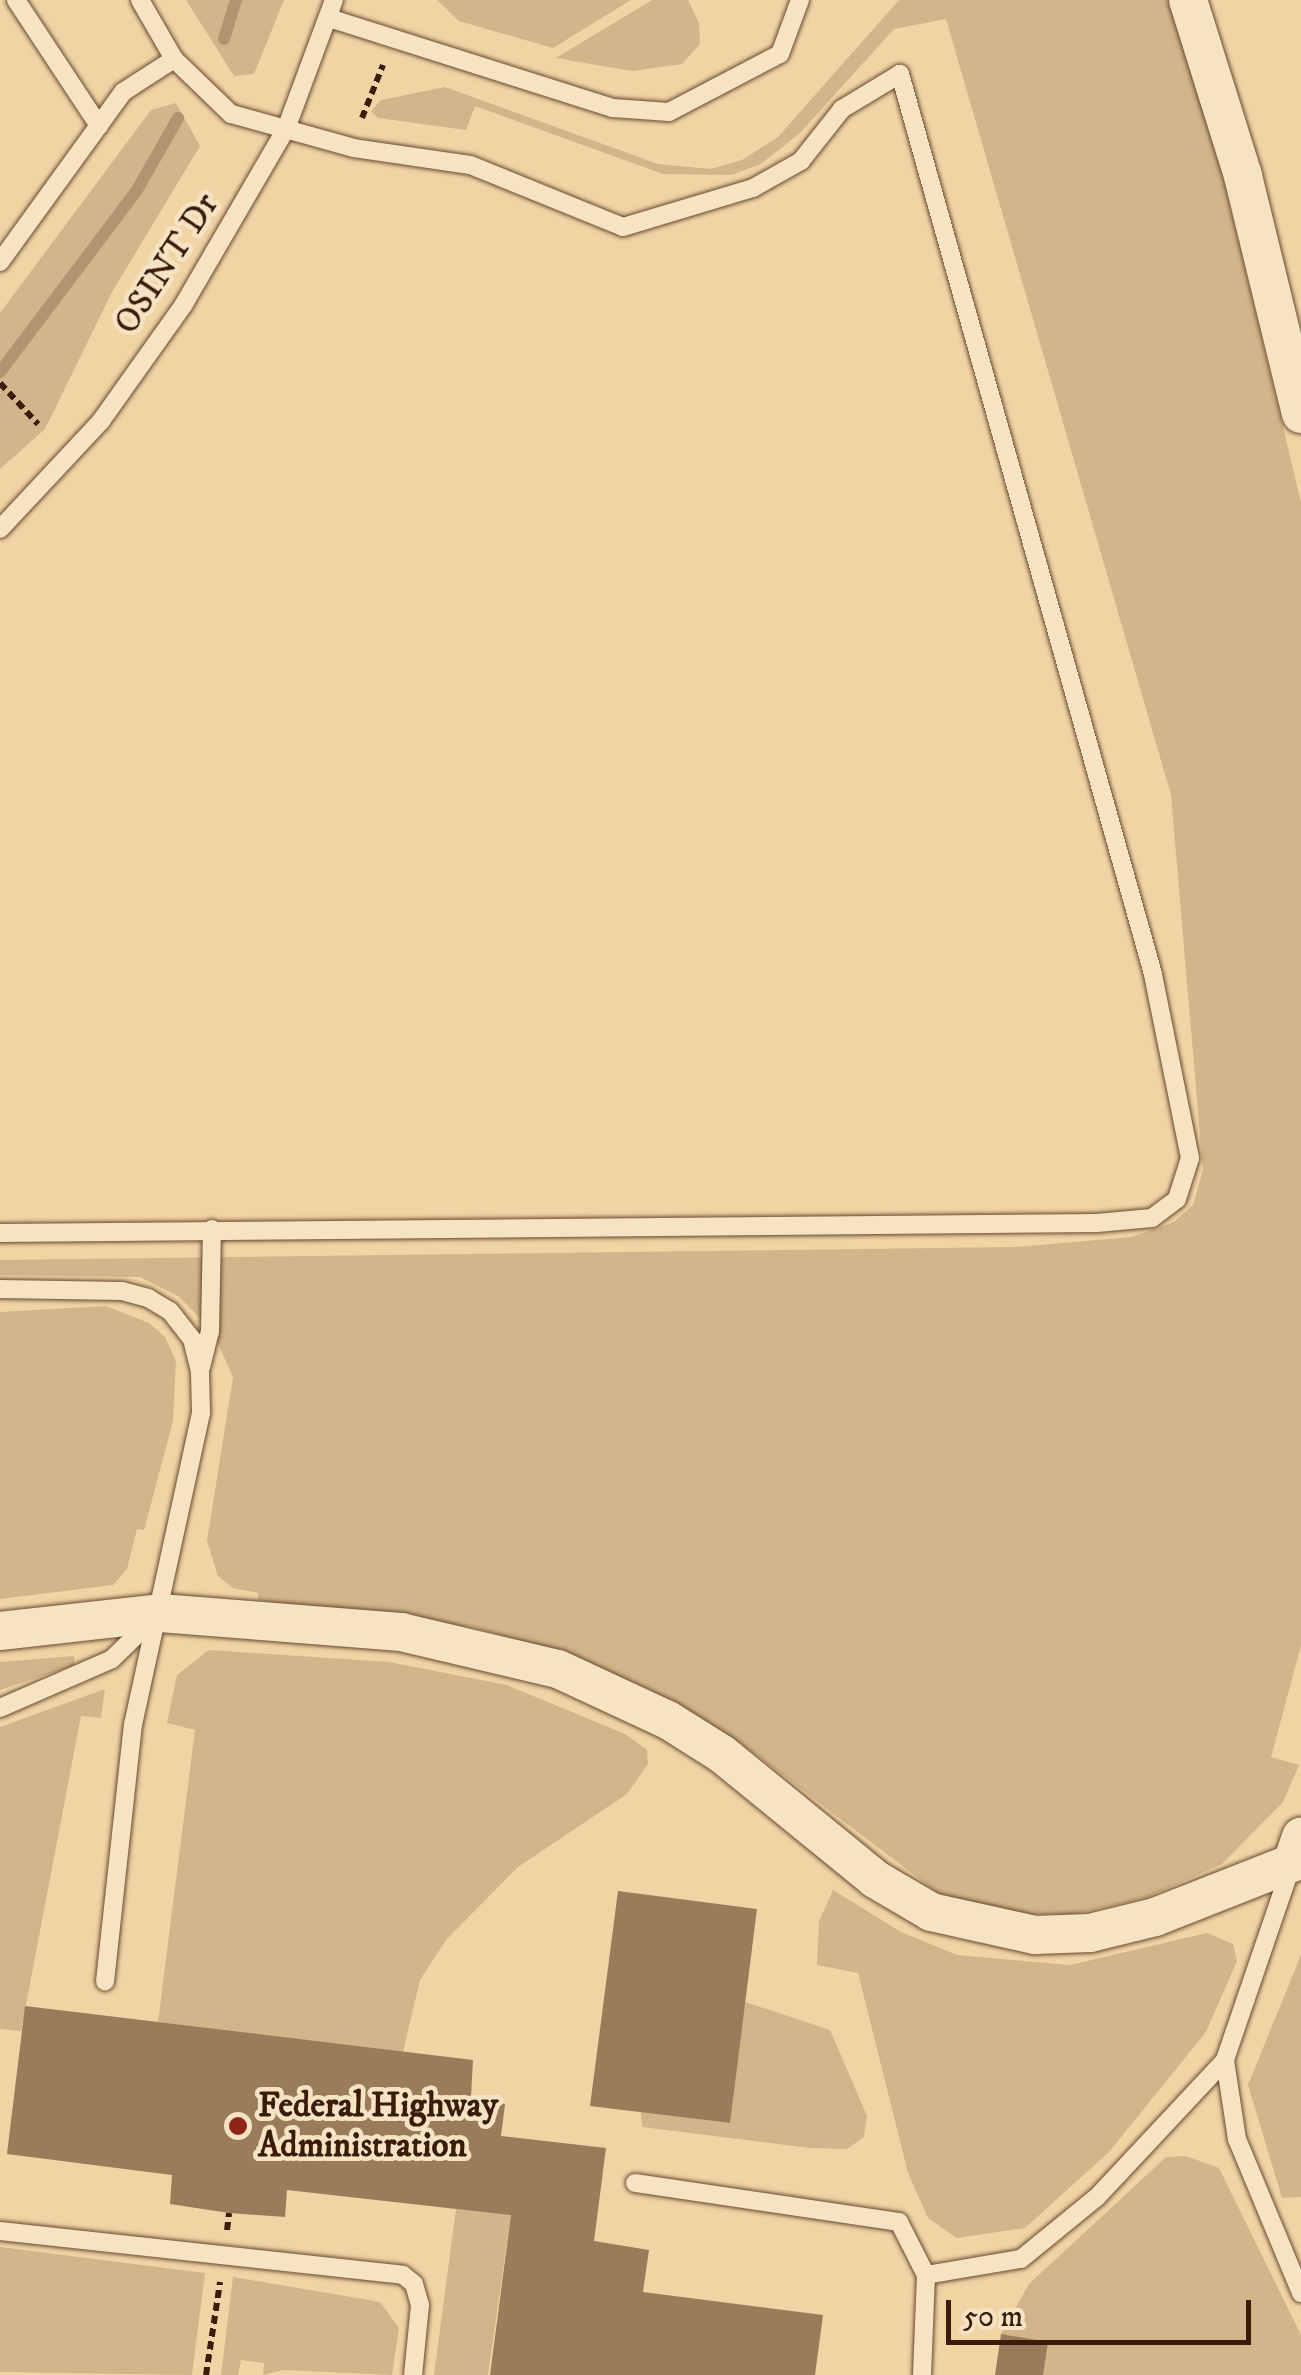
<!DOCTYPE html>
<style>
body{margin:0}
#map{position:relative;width:1301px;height:2375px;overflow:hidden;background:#f1d4a4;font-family:"IM FELL DW Pica",serif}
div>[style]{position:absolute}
.green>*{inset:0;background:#d2b58a}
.stream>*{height:12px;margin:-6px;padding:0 6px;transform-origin:6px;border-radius:6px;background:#b29570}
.building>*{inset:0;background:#997c5a}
.path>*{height:6px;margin-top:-3px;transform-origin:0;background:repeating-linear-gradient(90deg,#391c0a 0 8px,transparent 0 13px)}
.roads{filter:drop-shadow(0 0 2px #674a30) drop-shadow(0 0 2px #674a30)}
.lane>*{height:18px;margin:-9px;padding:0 9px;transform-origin:9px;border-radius:9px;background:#f6e3c4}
.street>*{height:38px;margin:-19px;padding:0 19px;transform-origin:19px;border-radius:19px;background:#f6e3c4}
.dots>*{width:28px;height:28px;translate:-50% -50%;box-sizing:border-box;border:5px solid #f6e3c4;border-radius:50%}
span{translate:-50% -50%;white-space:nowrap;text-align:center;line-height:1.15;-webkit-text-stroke:9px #f6e3c4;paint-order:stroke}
.street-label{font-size:35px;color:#391c0a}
.poi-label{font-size:35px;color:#391c0a;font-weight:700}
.left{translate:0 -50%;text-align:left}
.scale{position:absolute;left:946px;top:2300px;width:305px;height:45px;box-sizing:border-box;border:5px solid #391c0a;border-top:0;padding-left:12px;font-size:30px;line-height:35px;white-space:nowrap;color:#391c0a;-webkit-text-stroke:8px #f6e3c4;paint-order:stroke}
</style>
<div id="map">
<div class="green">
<div style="clip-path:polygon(186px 0,284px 0,254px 74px,234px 76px)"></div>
<div style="clip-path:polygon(437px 0,631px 0,553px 48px,459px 21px)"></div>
<div style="clip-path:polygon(652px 0,688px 0,699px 23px,700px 44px,682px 64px,633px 71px,556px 58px)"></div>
<div style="clip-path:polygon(899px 0,1169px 0,1222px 173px,1301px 502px,1301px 1646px,1271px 1757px,1299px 1765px,1283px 1802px,1222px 1864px,1148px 1897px,1076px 1914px,1006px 1914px,938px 1893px,742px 1744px,652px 1691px,567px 1654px,473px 1627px,258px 1600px,258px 1593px,233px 1588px,218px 1576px,207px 1541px,233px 1377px,212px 1330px,178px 1296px,140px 1277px,0 1275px,0 1260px,1017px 1247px,1132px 1237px,1174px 1222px,1193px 1205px,1203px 1170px,1171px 795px,946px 19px,894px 29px,800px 133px,761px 164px,731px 175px,663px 174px,475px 106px,466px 130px,378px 118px,371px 111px,381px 100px,445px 87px,658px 164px,711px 169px,742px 160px,778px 137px)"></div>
<div style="clip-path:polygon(176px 103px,200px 146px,112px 292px,45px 429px,0 469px,0 313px,151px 110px)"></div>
<div style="clip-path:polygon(106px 1306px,149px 1323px,165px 1337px,176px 1361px,173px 1421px,144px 1530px,137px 1529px,127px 1569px,113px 1585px,0 1599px,0 1312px)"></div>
<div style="clip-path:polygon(209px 1650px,389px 1662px,507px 1685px,625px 1734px,647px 1750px,648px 1764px,627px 1794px,518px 1867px,446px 1940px,420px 1980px,403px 2052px,158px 2022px,195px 1730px,167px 1723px,177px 1675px)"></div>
<div style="clip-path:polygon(74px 1656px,75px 1665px,0 1690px,0 1662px)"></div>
<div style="clip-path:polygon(105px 1689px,101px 1718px,81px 1716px,21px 2031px,0 2029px,0 1727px)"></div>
<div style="clip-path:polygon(833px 1890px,901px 1932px,957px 1955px,1070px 1965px,1207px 1933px,1233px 1944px,1237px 1961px,1206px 2032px,1109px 2152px,1025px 2228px,957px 2238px,928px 2218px,908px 2173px,858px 1973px,817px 1965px,819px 1921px)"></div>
<div style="clip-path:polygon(1301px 1955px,1301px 2197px,1282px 2198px,1248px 2085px)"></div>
<div style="clip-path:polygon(745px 2002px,830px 2030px,867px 2116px,864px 2137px,847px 2149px,809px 2148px,642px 2127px,641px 2112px,729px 2123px)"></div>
<div style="clip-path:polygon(1186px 2156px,1219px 2168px,1301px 2335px,1301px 2375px,1043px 2375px,1001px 2334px,1029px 2284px,1166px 2157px)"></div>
<div style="clip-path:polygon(458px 2194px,513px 2200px,488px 2375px,434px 2375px)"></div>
<div style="clip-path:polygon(0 2247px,205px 2273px,192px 2375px,0 2372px)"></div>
<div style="clip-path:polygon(233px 2277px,380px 2302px,399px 2328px,392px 2375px,283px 2370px,263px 2375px,264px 2363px,241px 2360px,238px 2375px,221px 2375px)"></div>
</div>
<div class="stream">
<div style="left:224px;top:39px;width:41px;rotate:-72.9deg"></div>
<div style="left:0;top:372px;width:228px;rotate:-53deg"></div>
<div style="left:137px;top:190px;width:83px;rotate:-60.3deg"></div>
</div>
<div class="building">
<div style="clip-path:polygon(618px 1891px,757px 1909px,730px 2123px,590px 2106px)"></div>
<div style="clip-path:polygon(25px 2006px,473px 2060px,471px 2097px,505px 2104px,501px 2136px,606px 2148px,594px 2241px,649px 2250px,643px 2292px,823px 2315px,815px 2375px,490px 2375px,511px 2215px,287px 2190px,285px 2217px,229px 2213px,170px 2204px,172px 2175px,7px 2154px)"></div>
<div style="clip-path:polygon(1001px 2334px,1048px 2342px,1043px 2375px,995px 2375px)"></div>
</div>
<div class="path">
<div style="left:362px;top:118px;width:57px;rotate:-68.4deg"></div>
<div style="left:0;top:383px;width:56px;rotate:47.2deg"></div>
<div style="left:227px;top:2230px;width:17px;rotate:-83deg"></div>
<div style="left:206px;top:2375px;width:94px;rotate:-81.4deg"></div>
</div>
<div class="roads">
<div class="lane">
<div style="left:16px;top:0;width:151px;rotate:56.6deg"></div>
<div style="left:329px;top:18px;width:298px;rotate:17.6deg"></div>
<div style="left:613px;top:108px;width:56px;rotate:4.1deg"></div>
<div style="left:669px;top:112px;width:125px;rotate:-27.6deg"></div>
<div style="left:780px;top:54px;width:58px;rotate:-69.7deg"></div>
<div style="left:0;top:262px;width:210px;rotate:-54.1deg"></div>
<div style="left:123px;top:92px;width:61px;rotate:-32.9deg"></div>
<div style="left:0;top:529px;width:148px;rotate:-46.9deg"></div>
<div style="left:101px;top:421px;width:143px;rotate:-54.6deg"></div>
<div style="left:184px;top:304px;width:203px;rotate:-59.8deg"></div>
<div style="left:286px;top:129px;width:138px;rotate:-69.6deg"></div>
<div style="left:0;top:1233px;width:1097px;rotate:-0.52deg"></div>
<div style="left:1097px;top:1223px;width:55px;rotate:-5.2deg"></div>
<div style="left:1152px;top:1218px;width:31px;rotate:-37deg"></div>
<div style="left:1177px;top:1199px;width:43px;rotate:-72.4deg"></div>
<div style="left:1190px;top:1158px;width:188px;rotate:-101.4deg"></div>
<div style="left:1153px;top:974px;width:935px;rotate:-105.7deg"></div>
<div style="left:900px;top:74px;width:68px;rotate:148.9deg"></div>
<div style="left:842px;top:109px;width:66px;rotate:128.3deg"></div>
<div style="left:801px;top:161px;width:55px;rotate:150.6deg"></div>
<div style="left:753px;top:188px;width:136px;rotate:163.3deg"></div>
<div style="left:623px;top:227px;width:165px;rotate:-157.9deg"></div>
<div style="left:470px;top:165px;width:117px;rotate:-171.7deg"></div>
<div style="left:354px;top:148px;width:128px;rotate:-164.5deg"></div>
<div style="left:231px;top:114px;width:79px;rotate:-136deg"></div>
<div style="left:174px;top:59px;width:68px;rotate:-120deg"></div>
<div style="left:0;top:1289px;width:122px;rotate:0.9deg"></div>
<div style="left:122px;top:1291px;width:27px;rotate:15deg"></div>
<div style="left:148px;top:1298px;width:26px;rotate:31deg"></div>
<div style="left:170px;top:1311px;width:36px;rotate:52deg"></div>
<div style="left:192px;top:1339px;width:34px;rotate:76deg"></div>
<div style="left:200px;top:1372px;width:41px;rotate:88.6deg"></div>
<div style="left:201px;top:1413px;width:318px;rotate:102.3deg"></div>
<div style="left:133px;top:1724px;width:259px;rotate:96.2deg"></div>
<div style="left:201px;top:1367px;width:36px;rotate:-76deg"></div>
<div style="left:210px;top:1332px;width:103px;rotate:-88.9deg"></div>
<div style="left:0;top:1708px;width:122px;rotate:-23.6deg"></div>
<div style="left:112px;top:1659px;width:56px;rotate:-44.3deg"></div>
<div style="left:1292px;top:1864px;width:207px;rotate:108.9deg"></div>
<div style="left:1225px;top:2060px;width:80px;rotate:81.4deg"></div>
<div style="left:1237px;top:2139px;width:167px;rotate:67.4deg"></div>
<div style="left:635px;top:2183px;width:267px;rotate:8.4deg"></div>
<div style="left:899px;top:2222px;width:59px;rotate:63deg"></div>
<div style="left:926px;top:2275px;width:100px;rotate:92.3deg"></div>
<div style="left:0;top:2231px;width:405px;rotate:6.2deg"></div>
<div style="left:403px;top:2275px;width:14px;rotate:39deg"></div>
<div style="left:414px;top:2284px;width:22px;rotate:74deg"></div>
<div style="left:420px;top:2305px;width:70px;rotate:95.7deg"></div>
<div style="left:926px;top:2275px;width:96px;rotate:-9.6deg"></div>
<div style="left:1021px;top:2259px;width:98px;rotate:-39.2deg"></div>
<div style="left:1097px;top:2197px;width:187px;rotate:-46.9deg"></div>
</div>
<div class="street">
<div style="left:1188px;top:0;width:184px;rotate:72.6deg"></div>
<div style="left:1243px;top:176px;width:245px;rotate:76.3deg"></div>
<div style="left:0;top:1631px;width:161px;rotate:-6.4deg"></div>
<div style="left:160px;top:1613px;width:242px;rotate:4.5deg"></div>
<div style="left:401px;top:1632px;width:161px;rotate:13.3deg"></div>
<div style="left:558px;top:1669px;width:121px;rotate:24.9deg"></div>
<div style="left:668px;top:1720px;width:64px;rotate:32.2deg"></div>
<div style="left:722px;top:1754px;width:198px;rotate:39.2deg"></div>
<div style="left:875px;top:1879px;width:65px;rotate:30.5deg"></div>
<div style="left:931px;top:1912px;width:107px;rotate:12.5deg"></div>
<div style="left:1035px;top:1935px;width:55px;rotate:-2.1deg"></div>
<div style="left:1090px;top:1933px;width:67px;rotate:-13.8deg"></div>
<div style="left:1155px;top:1917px;width:147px;rotate:-21.5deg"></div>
<div style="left:1292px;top:1863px;width:28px;rotate:-71deg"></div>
</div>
</div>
<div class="dots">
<div style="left:238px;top:2126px;background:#8f2418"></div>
</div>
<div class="street-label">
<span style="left:167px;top:264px;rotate:-57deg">OSINT Dr</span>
</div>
<div class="poi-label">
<span class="left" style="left:258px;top:2126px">Federal Highway<br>Administration</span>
</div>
<div class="scale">50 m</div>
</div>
